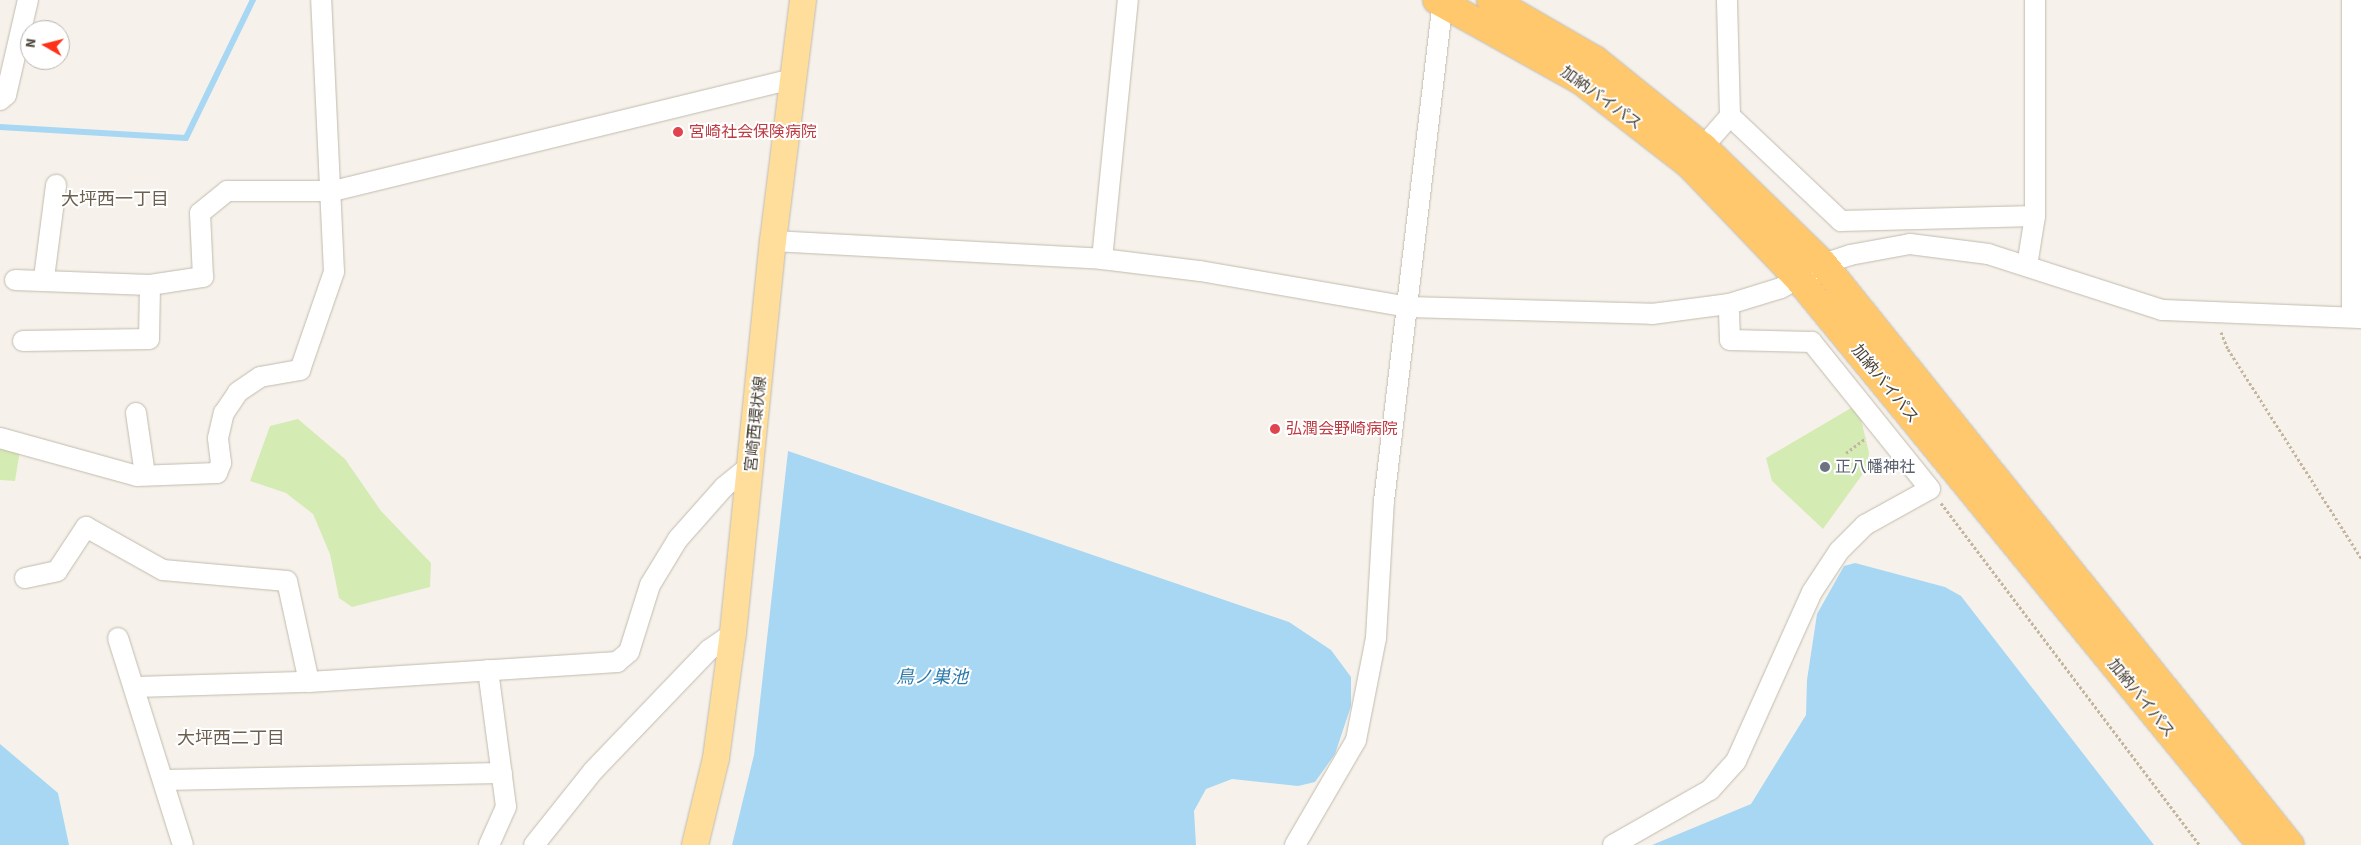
<!DOCTYPE html>
<meta charset="utf-8">
<style>
body{margin:0}
#map{position:relative;width:2361px;height:845px;overflow:hidden;background:#f6f2eb;font-family:"Source Sans 3","Noto Sans JP",sans-serif}
div>[style]{position:absolute}
.green>*{inset:0;background:#d4ebb3}
.water>*{inset:0;background:#a7d7f3}
.stream>*{height:5.5px;margin:-2.75px;padding:0 2.75px;transform-origin:2.75px;border-radius:2.75px;background:#a7d7f3}
.path>*{height:3px;margin-top:-1.5px;transform-origin:0;background:repeating-linear-gradient(90deg,#c4b59e 0 2.5px,transparent 0 5px)}
.roads{filter:drop-shadow(0 0 1px #c2baad) drop-shadow(0 0 1px #c2baad)}
.minor>*{height:20px;margin:-10px;padding:0 10px;transform-origin:10px;border-radius:10px;background:#fff}
.major>*{height:26px;margin:-13px;padding:0 13px;transform-origin:13px;border-radius:13px;background:#ffde9b}
.highway>*{height:28px;margin:-14px;padding:0 14px;transform-origin:14px;border-radius:14px;background:#ffc86d}
.dots>*{width:14px;height:14px;translate:-50% -50%;box-sizing:border-box;border:2px solid #fff;border-radius:50%}
span{translate:-50% -50%;white-space:nowrap;text-align:center;line-height:1.15;-webkit-text-stroke:4px #fff;paint-order:stroke}
.street-label{font-size:16px;color:#4b4338}
.health-label{font-size:16px;color:#be3a42}
.left{translate:0 -50%;text-align:left}
.worship-label{font-size:16px;color:#5b616d}
.neighbourhood-label{font-size:18px;color:#6e604f}
.water-label{font-size:18px;color:#2979ab;font-style:italic}
.north{position:absolute;left:20px;top:20px;width:50px;height:50px;box-sizing:border-box;background:#fff;border:1px solid #b7b4af;border-radius:50%;rotate:278deg;font-size:14px;font-weight:700;line-height:20px;text-align:center;color:#4b4338}
.north::after{content:'';display:block;margin:auto;width:18px;height:22px;background:#ff3219;clip-path:polygon(50% 0,100% 100%,50% 72%,0 100%)}
</style>
<div id="map">
<div class="green">
<div style="clip-path:polygon(1851px 408px,1858px 411px,1861px 419px,1869px 453px,1867px 468px,1823px 529px,1772px 481px,1766px 458px)"></div>
<div style="clip-path:polygon(298px 419px,345px 459px,381px 511px,431px 563px,430px 587px,352px 607px,339px 598px,330px 554px,313px 514px,286px 493px,250px 481px,270px 426px)"></div>
<div style="clip-path:polygon(0 445px,20px 450px,15px 481px,0 480px)"></div>
</div>
<div class="water">
<div style="clip-path:polygon(788px 451px,1289px 622px,1331px 650px,1351px 677px,1351px 706px,1335px 754px,1315px 782px,1298px 786px,1232px 779px,1206px 789px,1194px 811px,1196px 845px,732px 845px,754px 755px)"></div>
<div style="clip-path:polygon(1855px 563px,1945px 587px,1961px 596px,2154px 845px,1652px 845px,1751px 804px,1806px 715px,1807px 680px,1817px 614px,1844px 566px)"></div>
<div style="clip-path:polygon(0 744px,58px 793px,69px 845px,0 845px)"></div>
</div>
<div class="stream">
<div style="left:0;top:127px;width:186px;rotate:3.4deg"></div>
<div style="left:186px;top:138px;width:153px;rotate:-64.1deg"></div>
</div>
<div class="path">
<div style="left:2221px;top:332px;width:18px;rotate:68deg"></div>
<div style="left:2228px;top:349px;width:248px;rotate:57.5deg"></div>
<div style="left:1846px;top:453px;width:25px;rotate:-37deg"></div>
<div style="left:1941px;top:503px;width:429px;rotate:52.9deg"></div>
</div>
<div class="roads">
<div class="minor">
<div style="left:2352px;top:0;width:317px;rotate:90deg"></div>
<div style="left:0;top:100px;width:8px;rotate:-40deg"></div>
<div style="left:6px;top:95px;width:98px;rotate:-77deg"></div>
<div style="left:1730px;top:116px;width:153px;rotate:43.4deg"></div>
<div style="left:1841px;top:221px;width:194px;rotate:-1.5deg"></div>
<div style="left:1703px;top:147px;width:41px;rotate:-48.9deg"></div>
<div style="left:1730px;top:116px;width:116px;rotate:-91.5deg"></div>
<div style="left:773px;top:241px;width:329px;rotate:3.1deg"></div>
<div style="left:1102px;top:259px;width:99px;rotate:7deg"></div>
<div style="left:1200px;top:271px;width:211px;rotate:9.8deg"></div>
<div style="left:1408px;top:307px;width:244px;rotate:1.6deg"></div>
<div style="left:1652px;top:314px;width:78px;rotate:-7.4deg"></div>
<div style="left:1729px;top:304px;width:54px;rotate:-17.1deg"></div>
<div style="left:1781px;top:288px;width:48px;rotate:-29.7deg"></div>
<div style="left:1823px;top:264px;width:28px;rotate:-18deg"></div>
<div style="left:1850px;top:255px;width:61px;rotate:-10.4deg"></div>
<div style="left:1910px;top:244px;width:79px;rotate:7.3deg"></div>
<div style="left:1988px;top:254px;width:183px;rotate:17.8deg"></div>
<div style="left:2162px;top:310px;width:199px;rotate:2.3deg"></div>
<div style="left:1102px;top:259px;width:260px;rotate:-84.3deg"></div>
<div style="left:2027px;top:266px;width:51px;rotate:-80.9deg"></div>
<div style="left:2035px;top:216px;width:216px;rotate:-90deg"></div>
<div style="left:44px;top:278px;width:94px;rotate:-82.6deg"></div>
<div style="left:15px;top:280px;width:135px;rotate:2.1deg"></div>
<div style="left:150px;top:285px;width:54px;rotate:-8.6deg"></div>
<div style="left:203px;top:277px;width:64px;rotate:-92.7deg"></div>
<div style="left:200px;top:213px;width:35px;rotate:-39deg"></div>
<div style="left:227px;top:191px;width:106px"></div>
<div style="left:333px;top:191px;width:476px;rotate:-13.7deg"></div>
<div style="left:23px;top:341px;width:126px;rotate:-0.9deg"></div>
<div style="left:149px;top:339px;width:54px;rotate:-88.9deg"></div>
<div style="left:136px;top:413px;width:63px;rotate:81.7deg"></div>
<div style="left:0;top:438px;width:142px;rotate:15.5deg"></div>
<div style="left:137px;top:476px;width:80px;rotate:-2.1deg"></div>
<div style="left:217px;top:473px;width:11px;rotate:-68deg"></div>
<div style="left:221px;top:463px;width:25px;rotate:-97deg"></div>
<div style="left:218px;top:438px;width:26px;rotate:-77deg"></div>
<div style="left:224px;top:413px;width:25px;rotate:-56deg"></div>
<div style="left:238px;top:392px;width:27px;rotate:-34deg"></div>
<div style="left:260px;top:377px;width:41px;rotate:-9.9deg"></div>
<div style="left:300px;top:370px;width:104px;rotate:-70.9deg"></div>
<div style="left:334px;top:272px;width:272px;rotate:-92.7deg"></div>
<div style="left:25px;top:578px;width:33px;rotate:-12deg"></div>
<div style="left:57px;top:571px;width:53px;rotate:-56.6deg"></div>
<div style="left:86px;top:527px;width:88px;rotate:29.2deg"></div>
<div style="left:163px;top:570px;width:124px;rotate:5.1deg"></div>
<div style="left:287px;top:581px;width:103px;rotate:77.7deg"></div>
<div style="left:118px;top:638px;width:217px;rotate:72.6deg"></div>
<div style="left:488px;top:670px;width:138px;rotate:82.5deg"></div>
<div style="left:506px;top:807px;width:42px;rotate:114.1deg"></div>
<div style="left:136px;top:687px;width:173px;rotate:-1.7deg"></div>
<div style="left:309px;top:682px;width:309px;rotate:-3.7deg"></div>
<div style="left:617px;top:662px;width:16px;rotate:-40deg"></div>
<div style="left:629px;top:652px;width:70px;rotate:-72.6deg"></div>
<div style="left:650px;top:585px;width:54px;rotate:-58.7deg"></div>
<div style="left:678px;top:539px;width:69px;rotate:-48.5deg"></div>
<div style="left:724px;top:487px;width:36px;rotate:-39deg"></div>
<div style="left:164px;top:780px;width:338px;rotate:-1.2deg"></div>
<div style="left:534px;top:845px;width:95px;rotate:-51.4deg"></div>
<div style="left:593px;top:771px;width:168px;rotate:-46.2deg"></div>
<div style="left:709px;top:650px;width:29px;rotate:-35deg"></div>
<div style="left:1295px;top:845px;width:121px;rotate:-59.8deg"></div>
<div style="left:1356px;top:740px;width:104px;rotate:-78.9deg"></div>
<div style="left:1376px;top:638px;width:137px;rotate:-86.7deg"></div>
<div style="left:1384px;top:501px;width:504px;rotate:-83.28deg"></div>
<div style="left:1613px;top:845px;width:112px;rotate:-29.6deg"></div>
<div style="left:1710px;top:790px;width:39px;rotate:-48deg"></div>
<div style="left:1736px;top:761px;width:185px;rotate:-65.8deg"></div>
<div style="left:1812px;top:592px;width:49px;rotate:-56.6deg"></div>
<div style="left:1839px;top:551px;width:37px;rotate:-45deg"></div>
<div style="left:1865px;top:525px;width:74px;rotate:-29deg"></div>
<div style="left:1930px;top:489px;width:189px;rotate:-128.8deg"></div>
<div style="left:1812px;top:342px;width:82px;rotate:-178.6deg"></div>
<div style="left:1730px;top:340px;width:36px;rotate:-92deg"></div>
</div>
<div class="major">
<div style="left:695px;top:845px;width:89px;rotate:-76.4deg"></div>
<div style="left:716px;top:758px;width:126px;rotate:-82.3deg"></div>
<div style="left:733px;top:633px;width:394px;rotate:-84.2deg"></div>
<div style="left:773px;top:241px;width:243px;rotate:-82.9deg"></div>
</div>
<div class="highway">
<div style="left:1437px;top:0;width:166px;rotate:29.2deg"></div>
<div style="left:1582px;top:81px;width:135px;rotate:37.8deg"></div>
<div style="left:1689px;top:164px;width:158px;rotate:46.3deg"></div>
<div style="left:1798px;top:278px;width:733px;rotate:50.71deg"></div>
<div style="left:1491px;top:0;width:120px;rotate:30deg"></div>
<div style="left:1595px;top:60px;width:139px;rotate:38.9deg"></div>
<div style="left:1703px;top:147px;width:168px;rotate:44.3deg"></div>
<div style="left:1823px;top:264px;width:745px;rotate:51.21deg"></div>
</div>
</div>
<div class="dots">
<div style="left:678px;top:132px;background:#e0444e"></div>
<div style="left:1275px;top:429px;background:#e0444e"></div>
<div style="left:1825px;top:467px;background:#6b7280"></div>
</div>
<div class="street-label">
<span style="left:1601px;top:98px;rotate:36deg">加納バイパス</span>
<span style="left:1885px;top:384px;rotate:51deg">加納バイパス</span>
<span style="left:756px;top:424px;rotate:-84deg">宮崎西環状線</span>
<span style="left:2141px;top:698px;rotate:51deg">加納バイパス</span>
</div>
<div class="health-label">
<span class="left" style="left:689px;top:132px">宮崎社会保険病院</span>
<span class="left" style="left:1286px;top:429px">弘潤会野崎病院</span>
</div>
<div class="worship-label">
<span class="left" style="left:1835px;top:467px">正八幡神社</span>
</div>
<div class="neighbourhood-label">
<span style="left:115px;top:200px">大坪西一丁目</span>
<span style="left:231px;top:739px">大坪西二丁目</span>
</div>
<div class="water-label">
<span style="left:932px;top:678px">鳥ノ巣池</span>
</div>
<div class="north">N</div>
</div>
